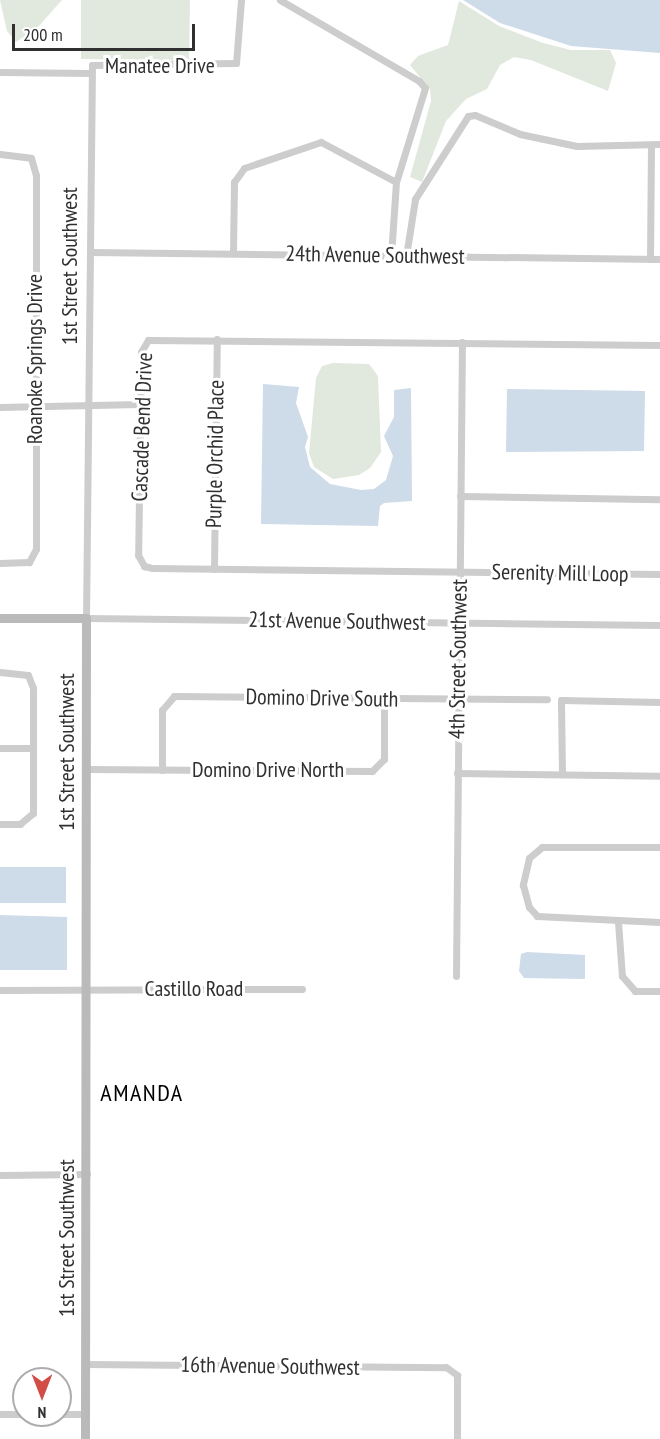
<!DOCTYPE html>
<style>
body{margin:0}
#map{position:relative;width:660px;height:1439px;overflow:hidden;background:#fff;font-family:"PT Sans Narrow",sans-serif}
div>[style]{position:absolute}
.green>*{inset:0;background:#e1e8dd}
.water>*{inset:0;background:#cedbe9}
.street>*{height:7px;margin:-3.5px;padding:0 3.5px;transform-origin:3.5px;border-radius:3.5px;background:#cdcdcd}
.secondary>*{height:9px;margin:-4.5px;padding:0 4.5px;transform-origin:4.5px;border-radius:4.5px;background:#bababa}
span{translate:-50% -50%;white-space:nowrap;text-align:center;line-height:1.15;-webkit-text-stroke:6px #fff;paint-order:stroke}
.street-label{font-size:22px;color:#303030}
.neighbourhood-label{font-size:24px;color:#000;letter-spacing:1.5px}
.north{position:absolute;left:12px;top:1367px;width:60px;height:60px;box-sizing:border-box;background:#fff;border:2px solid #acacac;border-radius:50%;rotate:180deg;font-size:16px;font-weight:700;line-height:24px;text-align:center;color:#303030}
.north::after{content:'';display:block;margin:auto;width:21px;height:27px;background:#d24d46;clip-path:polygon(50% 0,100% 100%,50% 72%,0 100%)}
.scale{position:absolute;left:12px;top:24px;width:183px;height:27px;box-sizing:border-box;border:3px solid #303030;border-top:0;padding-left:8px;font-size:18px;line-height:21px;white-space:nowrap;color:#303030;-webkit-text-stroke:4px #fff;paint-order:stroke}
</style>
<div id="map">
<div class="green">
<div style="clip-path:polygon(0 0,62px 0,38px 27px,16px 42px,7px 31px)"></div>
<div style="clip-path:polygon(81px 0,190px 0,189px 61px,81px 59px)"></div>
<div style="clip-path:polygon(459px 1px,499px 26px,543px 43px,571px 50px,610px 50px,616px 63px,608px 91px,531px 60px,514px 57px,500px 65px,487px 89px,466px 99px,446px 121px,422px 182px,410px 177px,431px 101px,430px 89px,410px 65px,418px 56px,448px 45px)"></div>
<div style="clip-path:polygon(333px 363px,369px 364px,378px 376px,381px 452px,370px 468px,359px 475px,333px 479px,314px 467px,309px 453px,316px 378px,322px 366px)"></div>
</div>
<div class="water">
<div style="clip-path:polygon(463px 0,660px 0,660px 53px,571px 46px,500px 23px)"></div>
<div style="clip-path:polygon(263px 384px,299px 387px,296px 403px,308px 437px,305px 447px,310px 467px,330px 484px,361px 490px,374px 489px,386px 480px,393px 456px,384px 436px,394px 417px,394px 390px,411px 388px,412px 501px,384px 503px,380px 506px,378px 526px,261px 524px)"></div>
<div style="clip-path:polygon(507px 389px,645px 391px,644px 451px,506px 452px)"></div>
<div style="clip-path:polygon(0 867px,66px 867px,66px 903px,0 903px)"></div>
<div style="clip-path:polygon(0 915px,67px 917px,67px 970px,0 970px)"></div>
<div style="clip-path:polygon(527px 952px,585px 955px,585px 979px,524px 978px,519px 971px,521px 954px)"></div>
</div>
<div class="street">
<div style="left:241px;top:0;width:63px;rotate:94.5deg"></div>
<div style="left:236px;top:63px;width:144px;rotate:179.2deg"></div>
<div style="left:92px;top:65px;width:553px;rotate:90.62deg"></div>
<div style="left:86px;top:618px;width:574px;rotate:0.7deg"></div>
<div style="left:280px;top:0;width:161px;rotate:30.2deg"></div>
<div style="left:419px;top:81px;width:9px;rotate:49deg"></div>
<div style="left:425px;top:88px;width:98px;rotate:107.1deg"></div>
<div style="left:396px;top:182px;width:74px;rotate:93.9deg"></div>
<div style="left:0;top:72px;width:90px;rotate:0.6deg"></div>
<div style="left:0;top:154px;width:31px;rotate:7deg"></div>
<div style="left:31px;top:158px;width:18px;rotate:74deg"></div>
<div style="left:36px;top:175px;width:374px;rotate:90deg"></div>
<div style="left:36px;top:549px;width:15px;rotate:118deg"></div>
<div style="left:29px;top:562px;width:29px;rotate:178deg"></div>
<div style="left:90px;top:252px;width:570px;rotate:0.7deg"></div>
<div style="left:233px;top:253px;width:71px;rotate:-89.2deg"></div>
<div style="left:234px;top:182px;width:17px;rotate:-54deg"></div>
<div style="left:244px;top:168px;width:81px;rotate:-18.7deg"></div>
<div style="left:321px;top:142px;width:85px;rotate:28.1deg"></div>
<div style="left:406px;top:256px;width:58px;rotate:-81deg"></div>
<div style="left:415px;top:199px;width:98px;rotate:-57.4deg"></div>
<div style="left:468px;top:116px;width:7px;rotate:-8deg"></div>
<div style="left:475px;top:115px;width:49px;rotate:22.9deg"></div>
<div style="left:520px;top:134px;width:58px;rotate:11.9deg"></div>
<div style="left:577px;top:146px;width:83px;rotate:-1.4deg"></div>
<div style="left:650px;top:259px;width:114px;rotate:-89.5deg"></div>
<div style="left:660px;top:345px;width:512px;rotate:-179.44deg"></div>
<div style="left:148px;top:340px;width:14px;rotate:120deg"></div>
<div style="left:141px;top:352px;width:203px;rotate:90.8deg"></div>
<div style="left:138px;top:555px;width:13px;rotate:61deg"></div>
<div style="left:144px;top:566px;width:8px;rotate:14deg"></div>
<div style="left:152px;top:568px;width:508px;rotate:0.68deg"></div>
<div style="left:0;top:407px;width:140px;rotate:-1.2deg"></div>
<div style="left:460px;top:496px;width:200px;rotate:0.9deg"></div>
<div style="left:214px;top:569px;width:230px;rotate:-89.3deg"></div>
<div style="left:0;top:672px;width:28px;rotate:6deg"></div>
<div style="left:28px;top:675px;width:14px;rotate:69deg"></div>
<div style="left:33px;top:688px;width:125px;rotate:90deg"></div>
<div style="left:33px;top:813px;width:17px;rotate:140deg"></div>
<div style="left:20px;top:824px;width:20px;rotate:180deg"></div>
<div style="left:0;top:748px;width:33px"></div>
<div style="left:86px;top:769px;width:286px;rotate:0.4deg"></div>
<div style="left:372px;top:771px;width:17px;rotate:-45deg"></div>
<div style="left:384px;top:759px;width:61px;rotate:-90deg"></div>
<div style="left:162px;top:770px;width:60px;rotate:-90deg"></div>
<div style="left:162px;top:710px;width:18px;rotate:-49deg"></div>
<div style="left:174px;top:696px;width:373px;rotate:0.5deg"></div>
<div style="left:457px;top:773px;width:203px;rotate:0.8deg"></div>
<div style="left:562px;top:774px;width:74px;rotate:-90.8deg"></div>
<div style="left:561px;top:700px;width:99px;rotate:1.2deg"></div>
<div style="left:660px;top:847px;width:118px;rotate:180deg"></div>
<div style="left:542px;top:847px;width:17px;rotate:140deg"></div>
<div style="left:529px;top:858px;width:28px;rotate:103deg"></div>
<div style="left:523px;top:885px;width:23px;rotate:75deg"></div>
<div style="left:529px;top:907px;width:12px;rotate:48deg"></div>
<div style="left:537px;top:916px;width:123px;rotate:2.8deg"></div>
<div style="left:618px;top:922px;width:54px;rotate:85.8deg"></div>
<div style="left:622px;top:976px;width:20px;rotate:49deg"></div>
<div style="left:635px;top:991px;width:25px"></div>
<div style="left:456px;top:976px;width:634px;rotate:-89.46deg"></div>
<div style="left:0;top:990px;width:302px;rotate:-0.2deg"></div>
<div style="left:0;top:1175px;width:87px;rotate:-0.7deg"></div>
<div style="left:86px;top:1364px;width:360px;rotate:0.5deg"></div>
<div style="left:446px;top:1367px;width:14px;rotate:36deg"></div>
<div style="left:457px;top:1375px;width:64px;rotate:90deg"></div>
<div style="left:0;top:1414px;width:24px"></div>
<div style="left:60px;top:1414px;width:25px"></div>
</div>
<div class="secondary">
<div style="left:0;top:618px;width:86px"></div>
<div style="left:86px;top:618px;width:821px;rotate:90.07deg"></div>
</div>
<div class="street-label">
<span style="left:160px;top:66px">Manatee Drive</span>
<span style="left:375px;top:255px;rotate:1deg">24th Avenue Southwest</span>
<span style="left:70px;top:266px;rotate:-90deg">1st Street Southwest</span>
<span style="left:35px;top:359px;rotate:-90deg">Roanoke Springs Drive</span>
<span style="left:142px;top:427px;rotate:-88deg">Cascade Bend Drive</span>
<span style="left:215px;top:454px;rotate:-89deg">Purple Orchid Place</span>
<span style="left:560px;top:573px;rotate:1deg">Serenity Mill Loop</span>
<span style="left:337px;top:621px;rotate:1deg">21st Avenue Southwest</span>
<span style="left:458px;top:659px;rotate:-89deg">4th Street Southwest</span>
<span style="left:322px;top:698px;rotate:1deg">Domino Drive South</span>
<span style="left:67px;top:752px;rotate:-90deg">1st Street Southwest</span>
<span style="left:268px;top:770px">Domino Drive North</span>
<span style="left:194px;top:989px">Castillo Road</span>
<span style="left:67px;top:1238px;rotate:-90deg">1st Street Southwest</span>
<span style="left:270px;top:1366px;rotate:1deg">16th Avenue Southwest</span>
</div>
<div class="neighbourhood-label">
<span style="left:142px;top:1093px">AMANDA</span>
</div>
<div class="north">N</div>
<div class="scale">200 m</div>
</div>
